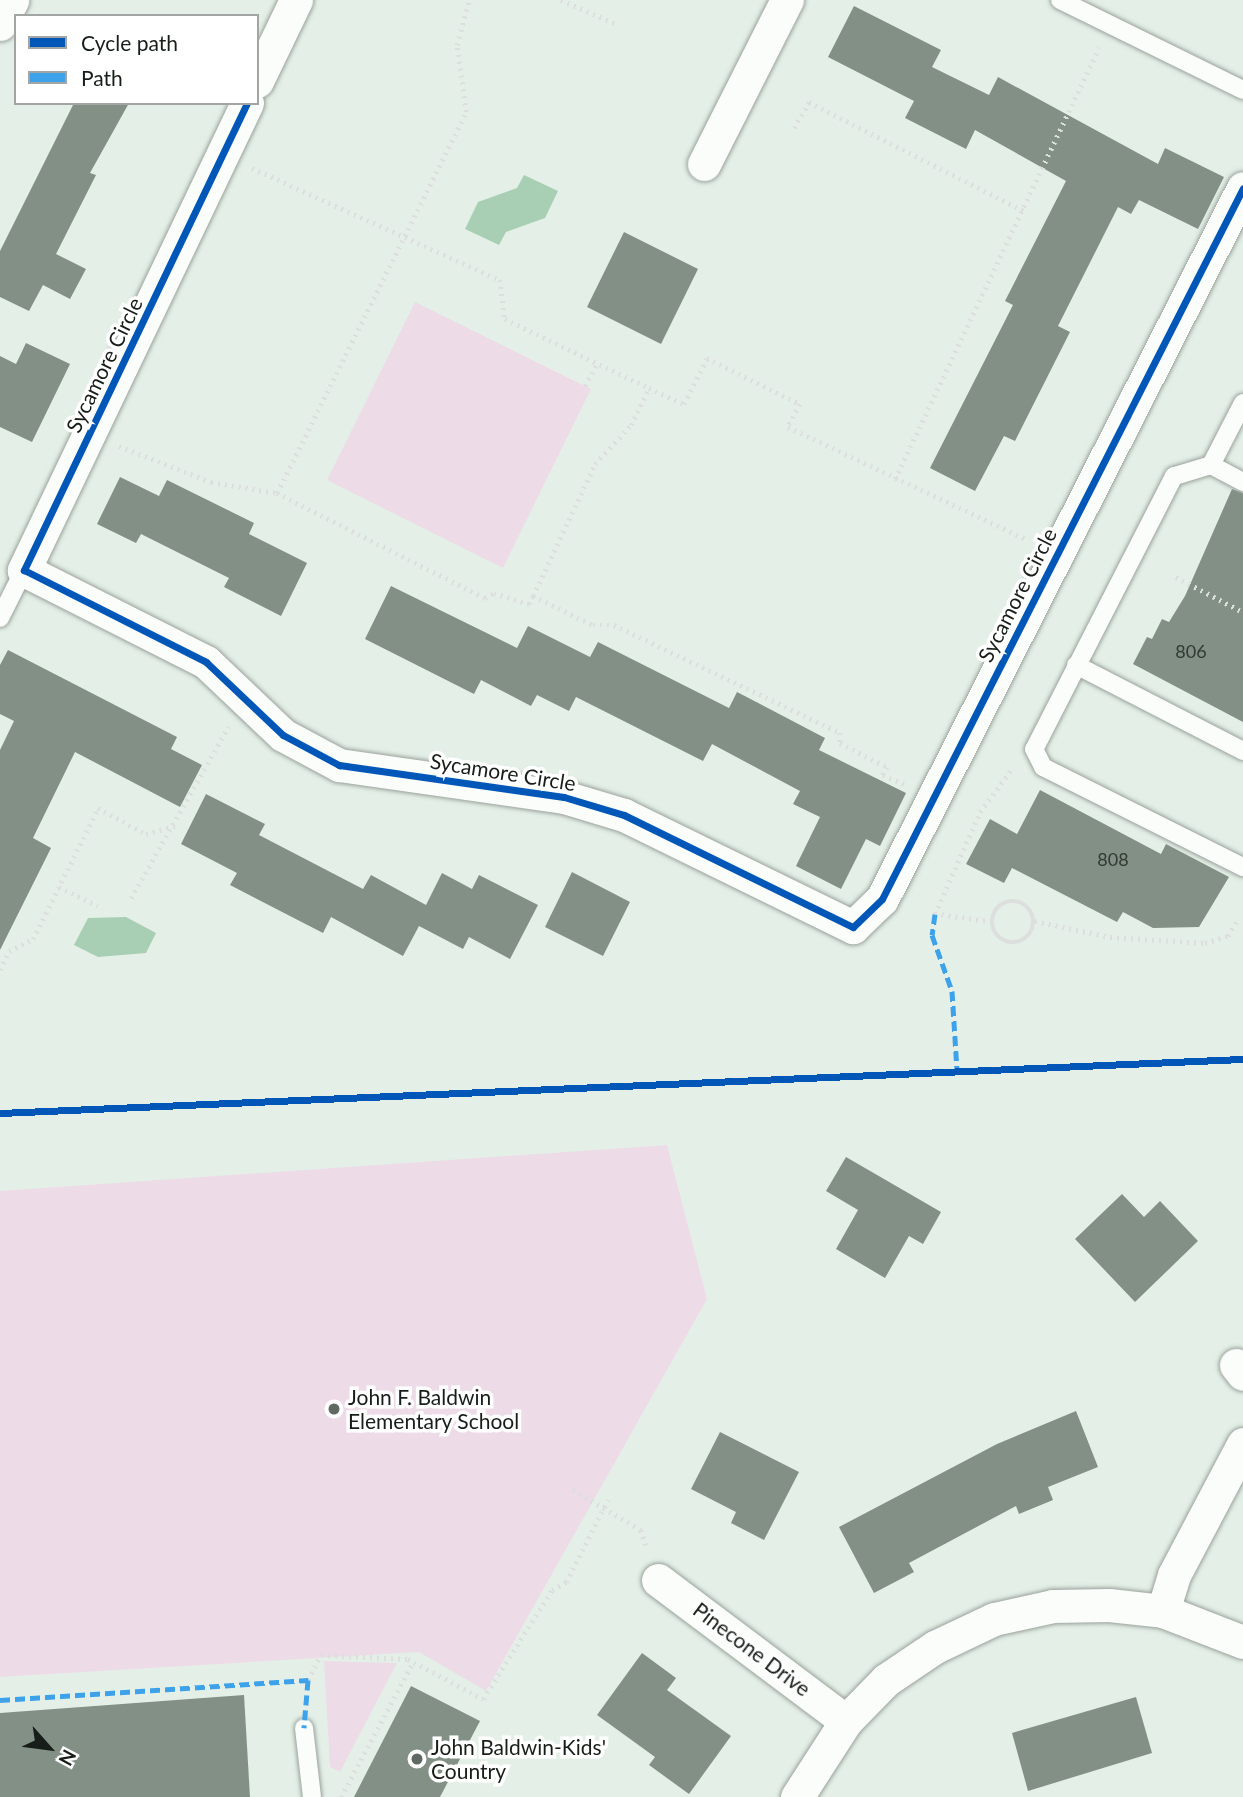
<!DOCTYPE html>
<style>
body{margin:0}
#map{position:relative;width:1243px;height:1797px;overflow:hidden;background:#e4f0e7;font-family:Lato,sans-serif}
div>[style]{position:absolute}
.green>*{inset:0;background:#eddce7}
.water>*{inset:0;background:#a8cfb3}
.building>*{inset:0;background:#829086}
.path>*{height:4.5px;margin-top:-2.25px;transform-origin:0;background:repeating-linear-gradient(90deg,#dcdfdd 0 2px,transparent 0 7px)}
.path>.ring{margin:-2.25px;padding:0;box-sizing:content-box;background:none;border:4.5px solid #dcdfdd;border-radius:50%}
.roads{filter:drop-shadow(0 0 2px #9aa29c) drop-shadow(0 0 2px #9aa29c)}
.lane>*{height:18px;margin:-9px;padding:0 9px;transform-origin:9px;border-radius:9px;background:#fbfdfb}
.street>*{height:33px;margin:-16.5px;padding:0 16.5px;transform-origin:16.5px;border-radius:16.5px;background:#fbfdfb}
.quiet>*{height:5px;margin-top:-2.5px;transform-origin:0;background:repeating-linear-gradient(90deg,#3da2ea 0 10px,transparent 0 15px)}
.cycleway>*{height:7px;margin:-3.5px;padding:0 3.5px;transform-origin:3.5px;border-radius:3.5px;background:#0057b8}
.dots>*{width:19px;height:19px;translate:-50% -50%;box-sizing:border-box;border:4px solid #fff;border-radius:50%}
span{translate:-50% -50%;white-space:nowrap;text-align:center;line-height:1.15;-webkit-text-stroke:7px #fff;paint-order:stroke}
.number-label{font-size:18px;color:#323a34}
.number-label span{-webkit-text-stroke-width:0}
.street-label{font-size:21px;color:#171e19}
.poi-label{font-size:21px;color:#171e19}
.left{translate:0 -50%;text-align:left}
.legend{position:absolute;left:14px;top:14px;width:245px;height:91px;box-sizing:border-box;background:#fff;border:2px solid #a2a5a3;margin:0;padding:9px 12px;list-style:none;font-size:21px;color:#171e19}
.legend li{display:flex;align-items:center;gap:14px;height:35px}
.legend b{width:35px;border:2px solid #a2a5a3}
.north{position:absolute;left:14px;top:1713px;width:70px;height:70px;-webkit-text-stroke:5px #fff;paint-order:stroke;rotate:118deg;font-size:19px;font-weight:700;line-height:28px;text-align:center;color:#171e19}
.north::after{content:'';display:block;margin:auto;width:24px;height:32px;background:#171e19;clip-path:polygon(50% 0,100% 100%,50% 72%,0 100%)}
</style>
<div id="map">
<div class="green">
<div style="clip-path:polygon(415px 302px,591px 389px,503px 568px,327px 480px)"></div>
<div style="clip-path:polygon(667px 1145px,707px 1299px,486px 1691px,419px 1652px,0 1677px,0 1191px)"></div>
<div style="clip-path:polygon(324px 1661px,397px 1663px,340px 1772px,330px 1767px)"></div>
</div>
<div class="water">
<div style="clip-path:polygon(524px 175px,558px 191px,545px 218px,506px 232px,499px 245px,465px 229px,478px 202px,517px 188px)"></div>
<div style="clip-path:polygon(126px 917px,156px 933px,146px 953px,98px 957px,74px 945px,88px 918px)"></div>
</div>
<div class="building">
<div style="clip-path:polygon(854px 6px,941px 50px,932px 67px,989px 95px,998px 77px,1158px 164px,1165px 148px,1224px 177px,1198px 229px,1139px 200px,1131px 214px,1118px 207px,1058px 326px,1070px 332px,1015px 441px,1004px 436px,975px 491px,930px 468px,1013px 305px,1005px 301px,1066px 181px,975px 130px,966px 149px,905px 118px,914px 101px,828px 57px)"></div>
<div style="clip-path:polygon(74px 103px,129px 103px,90px 173px,96px 175px,56px 254px,86px 269px,70px 299px,43px 285px,29px 311px,0 297px,0 251px)"></div>
<div style="clip-path:polygon(624px 232px,698px 269px,661px 344px,587px 307px)"></div>
<div style="clip-path:polygon(26px 343px,70px 364px,32px 442px,0 427px,0 356px,16px 364px)"></div>
<div style="clip-path:polygon(120px 477px,159px 496px,167px 480px,254px 523px,249px 534px,307px 563px,281px 616px,224px 587px,229px 578px,141px 534px,136px 543px,97px 524px)"></div>
<div style="clip-path:polygon(1232px 489px,1243px 493px,1243px 722px,1133px 664px,1147px 637px,1152px 639px,1162px 619px,1169px 622px,1185px 596px)"></div>
<div style="clip-path:polygon(391px 586px,517px 648px,528px 626px,590px 657px,598px 642px,729px 708px,737px 692px,825px 738px,819px 750px,906px 793px,880px 846px,866px 839px,841px 889px,796px 866px,820px 817px,793px 804px,800px 791px,712px 744px,703px 761px,576px 697px,569px 711px,537px 695px,531px 706px,481px 680px,474px 694px,365px 639px)"></div>
<div style="clip-path:polygon(8px 650px,177px 737px,171px 749px,202px 765px,180px 807px,75px 752px,33px 838px,51px 848px,0 950px,0 750px,14px 721px,0 714px,0 665px)"></div>
<div style="clip-path:polygon(1040px 790px,1161px 854px,1166px 844px,1229px 877px,1199px 927px,1153px 928px,1123px 912px,1117px 922px,1012px 868px,1004px 883px,966px 864px,990px 819px,1017px 834px)"></div>
<div style="clip-path:polygon(206px 794px,265px 824px,259px 835px,363px 889px,371px 875px,426px 905px,442px 873px,472px 889px,479px 875px,538px 905px,510px 959px,469px 937px,463px 949px,419px 926px,403px 956px,331px 917px,323px 933px,230px 885px,237px 873px,181px 844px)"></div>
<div style="clip-path:polygon(572px 872px,630px 902px,603px 956px,545px 927px)"></div>
<div style="clip-path:polygon(846px 1157px,941px 1212px,923px 1244px,909px 1236px,885px 1278px,836px 1249px,858px 1210px,826px 1191px)"></div>
<div style="clip-path:polygon(1122px 1194px,1144px 1217px,1160px 1201px,1198px 1241px,1135px 1302px,1075px 1239px)"></div>
<div style="clip-path:polygon(1076px 1411px,1098px 1467px,1048px 1487px,1053px 1500px,1019px 1514px,1016px 1506px,909px 1563px,914px 1572px,874px 1593px,839px 1527px,997px 1444px)"></div>
<div style="clip-path:polygon(720px 1432px,799px 1472px,764px 1540px,731px 1523px,736px 1512px,691px 1489px)"></div>
<div style="clip-path:polygon(642px 1653px,676px 1678px,667px 1690px,731px 1736px,689px 1794px,649px 1765px,655px 1757px,597px 1715px)"></div>
<div style="clip-path:polygon(411px 1686px,480px 1721px,440px 1797px,354px 1797px)"></div>
<div style="clip-path:polygon(244px 1695px,250px 1797px,0 1797px,0 1713px)"></div>
<div style="clip-path:polygon(1136px 1697px,1152px 1753px,1028px 1791px,1012px 1733px)"></div>
</div>
<div class="path">
<div style="left:561px;top:0;width:60px;rotate:23.6deg"></div>
<div style="left:794px;top:128px;width:30px;rotate:-60deg"></div>
<div style="left:809px;top:102px;width:241px;rotate:26.9deg"></div>
<div style="left:252px;top:168px;width:272px;rotate:24.3deg"></div>
<div style="left:500px;top:280px;width:39px;rotate:83deg"></div>
<div style="left:505px;top:319px;width:160px;rotate:25.6deg"></div>
<div style="left:649px;top:388px;width:38px;rotate:25deg"></div>
<div style="left:684px;top:404px;width:51px;rotate:-63.4deg"></div>
<div style="left:707px;top:358px;width:104px;rotate:26.3deg"></div>
<div style="left:800px;top:404px;width:26px;rotate:118deg"></div>
<div style="left:788px;top:427px;width:265px;rotate:25.2deg"></div>
<div style="left:585px;top:386px;width:26px;rotate:-62deg"></div>
<div style="left:119px;top:446px;width:99px;rotate:21.4deg"></div>
<div style="left:211px;top:482px;width:67px;rotate:9.5deg"></div>
<div style="left:277px;top:493px;width:233px;rotate:26.8deg"></div>
<div style="left:485px;top:598px;width:10px;rotate:-29deg"></div>
<div style="left:494px;top:593px;width:37px;rotate:17deg"></div>
<div style="left:529px;top:604px;width:9px;rotate:-63deg"></div>
<div style="left:533px;top:596px;width:67px;rotate:25.8deg"></div>
<div style="left:593px;top:625px;width:21px"></div>
<div style="left:614px;top:625px;width:250px;rotate:25.5deg"></div>
<div style="left:840px;top:733px;width:10px;rotate:90deg"></div>
<div style="left:840px;top:743px;width:53px;rotate:27.1deg"></div>
<div style="left:887px;top:767px;width:9px;rotate:117deg"></div>
<div style="left:883px;top:775px;width:23px;rotate:23deg"></div>
<div style="left:895px;top:479px;width:477px;rotate:-64.7deg"></div>
<div style="left:277px;top:493px;width:425px;rotate:-63.6deg"></div>
<div style="left:466px;top:112px;width:68px;rotate:-97.7deg"></div>
<div style="left:457px;top:45px;width:47px;rotate:-75.1deg"></div>
<div style="left:1176px;top:577px;width:76px;rotate:27.6deg"></div>
<div style="left:533px;top:596px;width:146px;rotate:-64.8deg"></div>
<div style="left:595px;top:464px;width:53px;rotate:-47.3deg"></div>
<div style="left:631px;top:425px;width:41px;rotate:-64.1deg"></div>
<div style="left:59px;top:887px;width:43px;rotate:26deg"></div>
<div style="left:131px;top:898px;width:197px;rotate:-60.4deg"></div>
<div class="ring" style="left:992px;top:901px;width:37.5px;height:37.5px"></div>
<div style="left:1035px;top:921px;width:77px;rotate:12deg"></div>
<div style="left:1110px;top:937px;width:95px;rotate:3.6deg"></div>
<div style="left:1205px;top:943px;width:24px;rotate:-17deg"></div>
<div style="left:1228px;top:936px;width:20px;rotate:-60deg"></div>
<div style="left:992px;top:922px;width:58px;rotate:-172deg"></div>
<div style="left:935px;top:914px;width:111px;rotate:-66.2deg"></div>
<div style="left:980px;top:812px;width:56px;rotate:-53.7deg"></div>
<div style="left:0;top:970px;width:21px;rotate:-65deg"></div>
<div style="left:9px;top:951px;width:27px;rotate:-27deg"></div>
<div style="left:33px;top:939px;width:146px;rotate:-63.6deg"></div>
<div style="left:98px;top:808px;width:55px;rotate:28.4deg"></div>
<div style="left:146px;top:834px;width:32px;rotate:-16deg"></div>
<div style="left:573px;top:1490px;width:79px;rotate:30.5deg"></div>
<div style="left:641px;top:1530px;width:20px;rotate:72deg"></div>
<div style="left:308px;top:1680px;width:28px;rotate:-63deg"></div>
<div style="left:321px;top:1655px;width:87px;rotate:2.6deg"></div>
<div style="left:408px;top:1659px;width:85px;rotate:28.1deg"></div>
<div style="left:483px;top:1699px;width:129px;rotate:-57.7deg"></div>
<div style="left:552px;top:1590px;width:16px;rotate:-30deg"></div>
<div style="left:566px;top:1582px;width:92px;rotate:-62.9deg"></div>
<div style="left:341px;top:1797px;width:153px;rotate:-61.9deg"></div>
</div>
<div class="roads">
<div class="lane">
<div style="left:1060px;top:0;width:204px;rotate:26.2deg"></div>
<div style="left:1243px;top:403px;width:70px;rotate:117.3deg"></div>
<div style="left:1211px;top:465px;width:39px;rotate:163deg"></div>
<div style="left:1174px;top:476px;width:307px;rotate:117.1deg"></div>
<div style="left:1034px;top:749px;width:20px;rotate:63deg"></div>
<div style="left:1043px;top:767px;width:224px;rotate:26.6deg"></div>
<div style="left:1211px;top:465px;width:36px;rotate:28deg"></div>
<div style="left:0;top:618px;width:54px;rotate:-63.4deg"></div>
<div style="left:1076px;top:665px;width:188px;rotate:27.2deg"></div>
<div style="left:304px;top:1728px;width:69px;rotate:83.4deg"></div>
</div>
<div class="street">
<div style="left:0;top:24px;width:27px;rotate:-63deg"></div>
<div style="left:257px;top:81px;width:90px;rotate:-64.3deg"></div>
<div style="left:247px;top:103px;width:518px;rotate:115.53deg"></div>
<div style="left:24px;top:570px;width:204px;rotate:26.8deg"></div>
<div style="left:206px;top:662px;width:106px;rotate:43.5deg"></div>
<div style="left:283px;top:735px;width:64px;rotate:28.2deg"></div>
<div style="left:339px;top:765px;width:227px;rotate:8.1deg"></div>
<div style="left:564px;top:797px;width:63px;rotate:16.7deg"></div>
<div style="left:624px;top:815px;width:255px;rotate:26.1deg"></div>
<div style="left:853px;top:927px;width:40px;rotate:-44deg"></div>
<div style="left:882px;top:899px;width:797px;rotate:-63.08deg"></div>
<div style="left:704px;top:164px;width:184px;rotate:-63.2deg"></div>
<div style="left:1236px;top:1365px;width:11px;rotate:52deg"></div>
<div style="left:658px;top:1580px;width:235px;rotate:36.9deg"></div>
<div style="left:1163px;top:1611px;width:38px;rotate:-73deg"></div>
<div style="left:1174px;top:1575px;width:148px;rotate:-62.2deg"></div>
<div style="left:797px;top:1797px;width:90px;rotate:-57.2deg"></div>
<div style="left:846px;top:1721px;width:57px;rotate:-45.7deg"></div>
<div style="left:886px;top:1680px;width:59px;rotate:-34deg"></div>
<div style="left:935px;top:1647px;width:65px;rotate:-25.4deg"></div>
<div style="left:994px;top:1619px;width:60px;rotate:-12.4deg"></div>
<div style="left:1053px;top:1606px;width:56px;rotate:-1deg"></div>
<div style="left:1109px;top:1605px;width:54px;rotate:6.3deg"></div>
<div style="left:1163px;top:1611px;width:86px;rotate:21.2deg"></div>
</div>
</div>
<div class="quiet">
<div style="left:935px;top:914px;width:21px;rotate:98deg"></div>
<div style="left:932px;top:935px;width:59px;rotate:70.3deg"></div>
<div style="left:952px;top:991px;width:80px;rotate:86.4deg"></div>
<div style="left:0;top:1700px;width:309px;rotate:-3.7deg"></div>
<div style="left:308px;top:1680px;width:48px;rotate:94.8deg"></div>
</div>
<div class="cycleway">
<div style="left:247px;top:103px;width:518px;rotate:115.53deg"></div>
<div style="left:24px;top:570px;width:204px;rotate:26.8deg"></div>
<div style="left:206px;top:662px;width:106px;rotate:43.5deg"></div>
<div style="left:283px;top:735px;width:64px;rotate:28.2deg"></div>
<div style="left:339px;top:765px;width:227px;rotate:8.1deg"></div>
<div style="left:564px;top:797px;width:63px;rotate:16.7deg"></div>
<div style="left:624px;top:815px;width:255px;rotate:26.1deg"></div>
<div style="left:853px;top:927px;width:40px;rotate:-44deg"></div>
<div style="left:882px;top:899px;width:797px;rotate:-63.08deg"></div>
<div style="left:0;top:1113px;width:1244px;rotate:-2.49deg"></div>
</div>
<div class="dots">
<div style="left:334px;top:1409px;background:#5f6861"></div>
<div style="left:417px;top:1759px;background:#5f6861"></div>
</div>
<div class="number-label">
<span style="left:1191px;top:651px">806</span>
<span style="left:1113px;top:859px">808</span>
</div>
<div class="street-label">
<span style="left:104px;top:365px;rotate:-64deg">Sycamore Circle</span>
<span style="left:1017px;top:595px;rotate:-63deg">Sycamore Circle</span>
<span style="left:503px;top:772px;rotate:9deg">Sycamore Circle</span>
<span style="left:752px;top:1649px;rotate:37deg">Pinecone Drive</span>
</div>
<div class="poi-label">
<span class="left" style="left:348px;top:1409px">John F. Baldwin<br>Elementary School</span>
<span class="left" style="left:431px;top:1759px">John Baldwin-Kids'<br>Country</span>
</div>
<ul class="legend">
<li><b style="height:9px;background:#0057b8"></b>Cycle path</li>
<li><b style="height:9px;background:#3da2ea"></b>Path</li>
</ul>
<div class="north">N</div>
</div>
